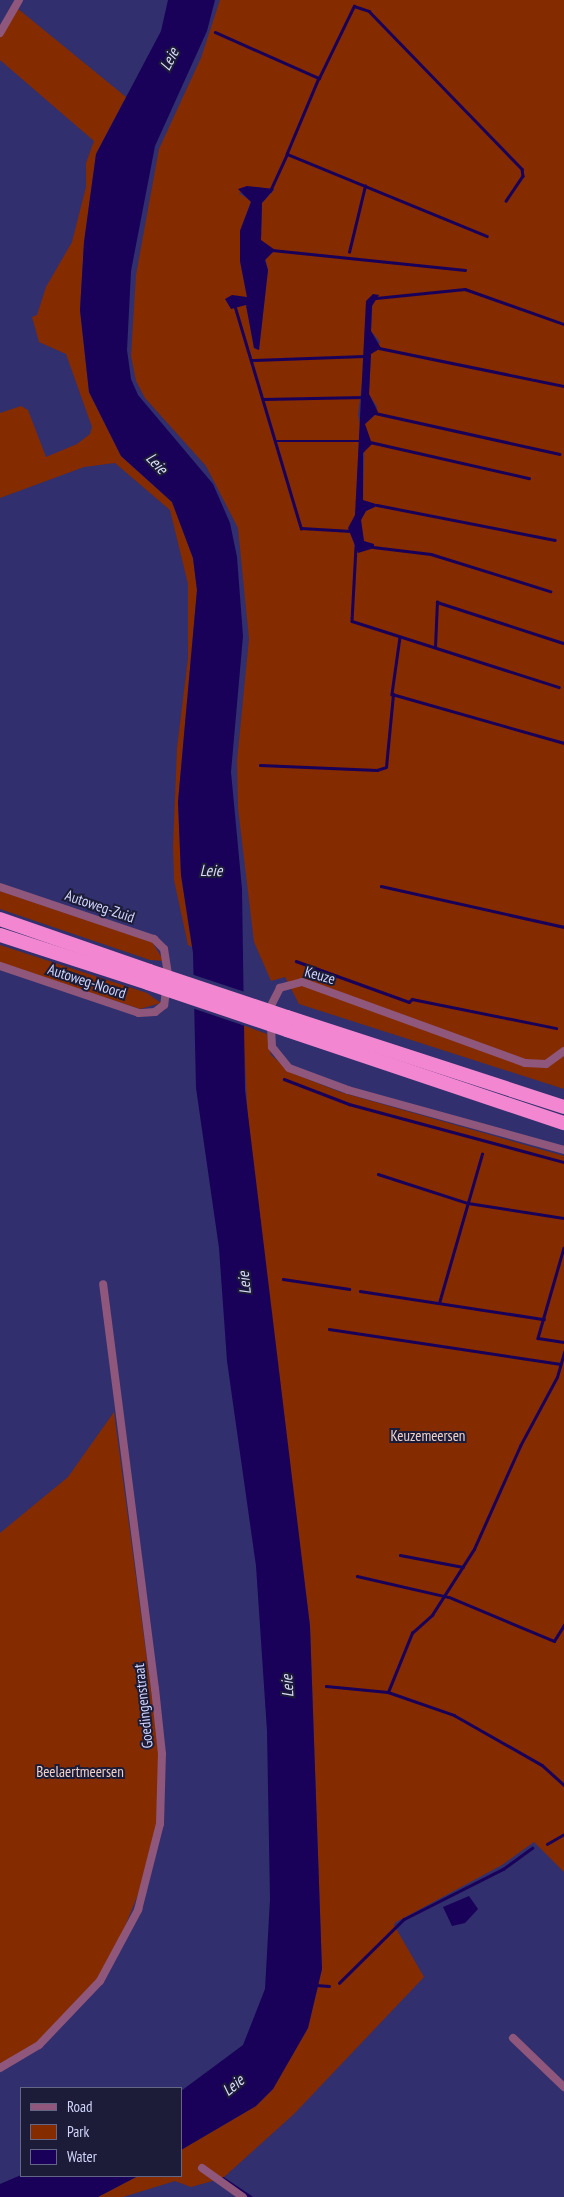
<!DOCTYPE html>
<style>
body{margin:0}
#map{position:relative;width:564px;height:2197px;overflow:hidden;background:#312f6d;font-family:"PT Sans Narrow",sans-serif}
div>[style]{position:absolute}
.green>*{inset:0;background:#842b00}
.water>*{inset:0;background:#19015a}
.pier>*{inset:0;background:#312f6d}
.stream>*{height:2.5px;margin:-1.25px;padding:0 1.25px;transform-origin:1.25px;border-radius:1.25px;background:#19015a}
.minor>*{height:8px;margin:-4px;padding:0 4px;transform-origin:4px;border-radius:4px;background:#8f577c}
.motorway>*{height:14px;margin:-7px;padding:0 7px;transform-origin:7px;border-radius:7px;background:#f386d0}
.motorway-bridge>*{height:14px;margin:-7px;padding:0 7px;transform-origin:7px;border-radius:7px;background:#f386d0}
span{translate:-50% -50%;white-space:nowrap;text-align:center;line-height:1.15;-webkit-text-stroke:4px #1c1c38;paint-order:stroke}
.street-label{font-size:15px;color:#d1d5fb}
.park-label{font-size:15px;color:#eed2c9}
.water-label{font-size:16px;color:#daddf5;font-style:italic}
.legend{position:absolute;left:20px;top:2087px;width:162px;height:90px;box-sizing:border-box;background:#1c1c38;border:1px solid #646686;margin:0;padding:6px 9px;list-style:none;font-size:15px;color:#d1d5fb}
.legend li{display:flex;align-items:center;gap:10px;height:25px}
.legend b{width:25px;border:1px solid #646686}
</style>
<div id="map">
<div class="green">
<div style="clip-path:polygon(evenodd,220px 0,564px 0,564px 1089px,299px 1004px,285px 977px,271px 981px,254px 942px,238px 808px,237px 761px,249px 639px,238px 528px,206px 466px,145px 398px,136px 381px,131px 356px,136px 275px,159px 149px,201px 58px,220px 0,257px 187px,274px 190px,262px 203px,261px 240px,268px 270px,259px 350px,254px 348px,246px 305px,238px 305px,241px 298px,247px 297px,240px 261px,240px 231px,251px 201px,239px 193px,257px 187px,220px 0,373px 294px,371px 331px,380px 342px,371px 354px,369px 394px,377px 407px,375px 415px,365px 424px,363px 501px,379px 505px,366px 511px,361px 520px,364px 542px,374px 544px,354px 547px,360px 425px,358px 415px,373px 294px)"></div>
<div style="clip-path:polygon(17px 8px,126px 97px,96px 154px,84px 243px,80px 310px,89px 392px,121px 456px,172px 502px,193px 558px,197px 590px,178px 802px,181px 875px,192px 947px,188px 945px,174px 880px,173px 846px,177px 748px,188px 658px,188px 584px,170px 510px,115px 463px,84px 467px,0 498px,0 413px,21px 406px,28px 410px,46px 457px,77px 444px,90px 434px,92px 427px,66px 354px,39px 342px,32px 317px,37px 315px,46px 287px,72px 242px,86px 187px,86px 163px,94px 141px,0 60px,0 37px)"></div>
<div style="clip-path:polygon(0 891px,152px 942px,164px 961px,150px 960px,0 909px)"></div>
<div style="clip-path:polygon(0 945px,147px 993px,161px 1003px,140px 1009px,0 963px)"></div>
<div style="clip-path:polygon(243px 1025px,267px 1034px,271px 1055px,292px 1073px,340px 1092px,564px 1156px,564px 1872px,534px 1842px,502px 1865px,396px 1922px,394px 1925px,424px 1977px,294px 2114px,223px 2178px,191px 2187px,175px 2181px,123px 2197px,98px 2197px,138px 2176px,181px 2176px,181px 2150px,256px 2106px,273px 2089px,308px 2028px,322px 1969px,310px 1626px,249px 1141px)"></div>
<div style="clip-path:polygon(114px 1412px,161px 1765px,158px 1823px,143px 1882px,113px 1956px,89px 1991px,38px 2043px,0 2065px,0 1533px,68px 1477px)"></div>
</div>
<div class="water">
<div style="clip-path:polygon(168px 0,215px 0,207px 31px,155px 146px,131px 271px,127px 350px,131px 379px,138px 395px,213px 484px,230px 523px,237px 557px,243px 636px,231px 772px,242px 889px,245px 1090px,310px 1626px,322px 1969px,308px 2028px,273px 2089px,256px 2106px,181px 2150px,181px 2091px,243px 2045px,265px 1989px,270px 1899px,267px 1731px,256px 1566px,227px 1361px,219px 1248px,196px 1088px,193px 953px,181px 875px,178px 802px,197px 590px,193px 558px,172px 502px,121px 456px,89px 392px,80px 310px,84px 242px,96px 154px,161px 31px)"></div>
<div style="clip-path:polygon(247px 186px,274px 189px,262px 203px,261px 240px,275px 250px,265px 260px,268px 270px,259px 350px,254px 348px,246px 305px,231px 309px,225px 299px,232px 295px,247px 297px,240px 261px,240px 231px,251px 202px,238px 189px)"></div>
<div style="clip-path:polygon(373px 294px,379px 295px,372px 306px,371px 331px,381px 348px,371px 354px,369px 394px,378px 412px,365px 424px,372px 444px,363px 453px,363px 500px,379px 505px,366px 511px,361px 520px,364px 541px,374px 544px,374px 548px,358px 553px,348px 528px,355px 515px,366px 301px)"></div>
<div style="clip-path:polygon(469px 1896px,478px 1909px,465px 1923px,452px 1926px,443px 1907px)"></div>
<div style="clip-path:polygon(21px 2175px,21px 2176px,138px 2176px,98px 2197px,0 2197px,0 2184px)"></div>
</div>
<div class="pier">
<div style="clip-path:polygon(191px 974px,245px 992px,245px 1026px,192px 1008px)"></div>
</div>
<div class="stream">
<div style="left:215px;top:32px;width:114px;rotate:23.9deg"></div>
<div style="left:319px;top:78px;width:82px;rotate:112.8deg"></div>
<div style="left:287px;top:154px;width:216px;rotate:22.3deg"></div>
<div style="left:319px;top:78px;width:80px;rotate:-64.1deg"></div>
<div style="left:354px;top:6px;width:16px;rotate:18deg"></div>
<div style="left:369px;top:11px;width:220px;rotate:45.9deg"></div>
<div style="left:522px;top:169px;width:7px;rotate:82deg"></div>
<div style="left:523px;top:176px;width:30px;rotate:124deg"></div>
<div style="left:270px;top:191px;width:41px;rotate:-65.3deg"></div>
<div style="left:272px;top:250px;width:194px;rotate:5.9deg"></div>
<div style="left:349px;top:252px;width:68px;rotate:-76.4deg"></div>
<div style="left:376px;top:298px;width:89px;rotate:-5.8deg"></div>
<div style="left:465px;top:289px;width:105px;rotate:19.5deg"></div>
<div style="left:235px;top:306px;width:232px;rotate:73.4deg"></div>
<div style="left:301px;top:528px;width:50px;rotate:3.4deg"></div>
<div style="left:379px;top:348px;width:189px;rotate:11.6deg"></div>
<div style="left:251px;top:360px;width:113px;rotate:-2deg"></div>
<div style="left:263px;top:399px;width:101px;rotate:-1.1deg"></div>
<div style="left:375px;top:413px;width:189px;rotate:12.5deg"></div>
<div style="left:275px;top:441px;width:87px"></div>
<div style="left:370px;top:442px;width:163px;rotate:12.8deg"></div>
<div style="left:377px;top:505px;width:181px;rotate:11.1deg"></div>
<div style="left:356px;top:547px;width:74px;rotate:93.1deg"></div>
<div style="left:352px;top:621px;width:217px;rotate:17.7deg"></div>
<div style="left:373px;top:547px;width:58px;rotate:6.9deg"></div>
<div style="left:431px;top:554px;width:125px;rotate:17.3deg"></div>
<div style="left:400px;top:637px;width:58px;rotate:98deg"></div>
<div style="left:392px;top:694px;width:179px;rotate:15.9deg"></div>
<div style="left:435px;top:647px;width:45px;rotate:-87.5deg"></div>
<div style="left:437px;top:602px;width:133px;rotate:18deg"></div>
<div style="left:260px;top:765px;width:117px;rotate:2.4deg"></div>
<div style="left:377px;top:770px;width:9px;rotate:-18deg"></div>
<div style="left:386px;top:767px;width:73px;rotate:-84.5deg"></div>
<div style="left:381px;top:886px;width:188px;rotate:12.6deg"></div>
<div style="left:296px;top:961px;width:120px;rotate:19.9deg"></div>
<div style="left:409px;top:1002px;width:4px;rotate:-45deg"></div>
<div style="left:412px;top:999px;width:147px;rotate:11.4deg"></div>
<div style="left:284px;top:1079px;width:70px;rotate:21deg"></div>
<div style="left:349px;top:1104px;width:223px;rotate:15.1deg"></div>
<div style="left:378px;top:1174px;width:95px;rotate:17.9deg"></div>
<div style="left:468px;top:1203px;width:97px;rotate:8.9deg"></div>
<div style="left:564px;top:1248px;width:94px;rotate:106.1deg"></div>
<div style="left:538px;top:1338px;width:26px;rotate:9deg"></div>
<div style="left:283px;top:1279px;width:67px;rotate:8.6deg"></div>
<div style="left:360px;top:1291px;width:186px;rotate:8.7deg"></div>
<div style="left:439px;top:1303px;width:155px;rotate:-73.9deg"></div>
<div style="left:329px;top:1329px;width:234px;rotate:8.6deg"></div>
<div style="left:400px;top:1555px;width:64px;rotate:10.8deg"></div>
<div style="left:357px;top:1576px;width:94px;rotate:12.9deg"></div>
<div style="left:449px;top:1597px;width:114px;rotate:22.7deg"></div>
<div style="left:554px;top:1641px;width:19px;rotate:-58deg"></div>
<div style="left:326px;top:1686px;width:62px;rotate:5.5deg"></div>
<div style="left:388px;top:1692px;width:64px;rotate:-67.9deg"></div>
<div style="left:412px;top:1633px;width:27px;rotate:-42deg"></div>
<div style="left:432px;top:1615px;width:78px;rotate:-57.5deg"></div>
<div style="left:474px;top:1549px;width:113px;rotate:-65.9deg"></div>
<div style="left:520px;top:1446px;width:78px;rotate:-61.8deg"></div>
<div style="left:557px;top:1377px;width:26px;rotate:-74deg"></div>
<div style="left:388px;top:1692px;width:70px;rotate:19.2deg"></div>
<div style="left:454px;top:1715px;width:101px;rotate:29.6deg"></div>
<div style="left:542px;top:1765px;width:30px;rotate:42deg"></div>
<div style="left:547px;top:1844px;width:20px;rotate:-30deg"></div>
<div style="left:339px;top:1983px;width:91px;rotate:-44.6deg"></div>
<div style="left:404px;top:1919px;width:111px;rotate:-26.8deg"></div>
<div style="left:503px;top:1869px;width:36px;rotate:-36deg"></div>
<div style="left:316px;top:1985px;width:13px;rotate:4deg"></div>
<div style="left:223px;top:2178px;width:34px;rotate:34deg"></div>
</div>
<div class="minor">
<div style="left:0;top:33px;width:38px;rotate:-60deg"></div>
<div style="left:0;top:887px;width:163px;rotate:18.7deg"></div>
<div style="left:154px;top:939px;width:14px;rotate:45deg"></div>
<div style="left:164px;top:949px;width:25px;rotate:81deg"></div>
<div style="left:168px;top:974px;width:31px;rotate:97deg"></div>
<div style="left:164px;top:1005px;width:11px;rotate:142deg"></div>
<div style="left:155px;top:1012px;width:16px;rotate:176deg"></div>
<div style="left:139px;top:1013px;width:147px;rotate:-161.3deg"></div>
<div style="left:564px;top:1051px;width:22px;rotate:144deg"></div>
<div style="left:546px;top:1064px;width:21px;rotate:-177deg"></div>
<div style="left:525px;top:1063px;width:237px;rotate:-160deg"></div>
<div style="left:302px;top:982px;width:23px;rotate:165deg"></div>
<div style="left:280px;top:988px;width:22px;rotate:117deg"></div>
<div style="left:270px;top:1008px;width:39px;rotate:87deg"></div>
<div style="left:272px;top:1047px;width:27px;rotate:51deg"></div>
<div style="left:289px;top:1068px;width:63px;rotate:20.4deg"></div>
<div style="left:348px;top:1090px;width:224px;rotate:15.5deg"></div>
<div style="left:513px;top:2038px;width:71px;rotate:43.9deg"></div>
<div style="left:0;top:2068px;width:45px;rotate:-30.5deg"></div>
<div style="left:39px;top:2045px;width:88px;rotate:-46.4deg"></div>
<div style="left:100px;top:1981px;width:81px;rotate:-61.8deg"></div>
<div style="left:138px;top:1910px;width:89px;rotate:-75.7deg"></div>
<div style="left:160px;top:1824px;width:70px;rotate:-88.4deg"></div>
<div style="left:162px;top:1754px;width:65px;rotate:-96.1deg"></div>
<div style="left:155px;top:1689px;width:408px;rotate:-97.3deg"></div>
<div style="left:202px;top:2168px;width:50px;rotate:35.3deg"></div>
</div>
<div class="motorway">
<div style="left:0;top:919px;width:158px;rotate:19.2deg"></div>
<div style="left:0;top:935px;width:156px;rotate:18deg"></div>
<div style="left:287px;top:1017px;width:291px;rotate:18deg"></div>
<div style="left:287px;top:1030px;width:292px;rotate:18.6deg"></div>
</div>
<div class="motorway-bridge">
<div style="left:149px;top:971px;width:145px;rotate:18.4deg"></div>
<div style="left:148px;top:983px;width:147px;rotate:18.7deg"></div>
</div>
<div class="street-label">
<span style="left:100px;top:906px;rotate:19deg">Autoweg-Zuid</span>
<span style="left:320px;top:975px;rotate:16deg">Keuze</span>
<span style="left:87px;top:981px;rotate:18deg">Autoweg-Noord</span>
<span style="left:143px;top:1706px;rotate:-96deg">Goedingenstraat</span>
</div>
<div class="park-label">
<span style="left:428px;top:1436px">Keuzemeersen</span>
<span style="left:80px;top:1772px">Beelaertmeersen</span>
</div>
<div class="water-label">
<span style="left:169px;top:59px;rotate:-63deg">Leie</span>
<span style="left:157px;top:463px;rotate:46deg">Leie</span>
<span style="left:211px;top:870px">Leie</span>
<span style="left:244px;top:1283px;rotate:-96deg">Leie</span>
<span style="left:287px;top:1686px;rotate:-94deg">Leie</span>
<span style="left:233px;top:2085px;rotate:-40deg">Leie</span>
</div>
<ul class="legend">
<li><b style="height:6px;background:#8f577c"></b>Road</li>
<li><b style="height:14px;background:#842b00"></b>Park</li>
<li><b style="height:14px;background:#19015a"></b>Water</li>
</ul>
</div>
